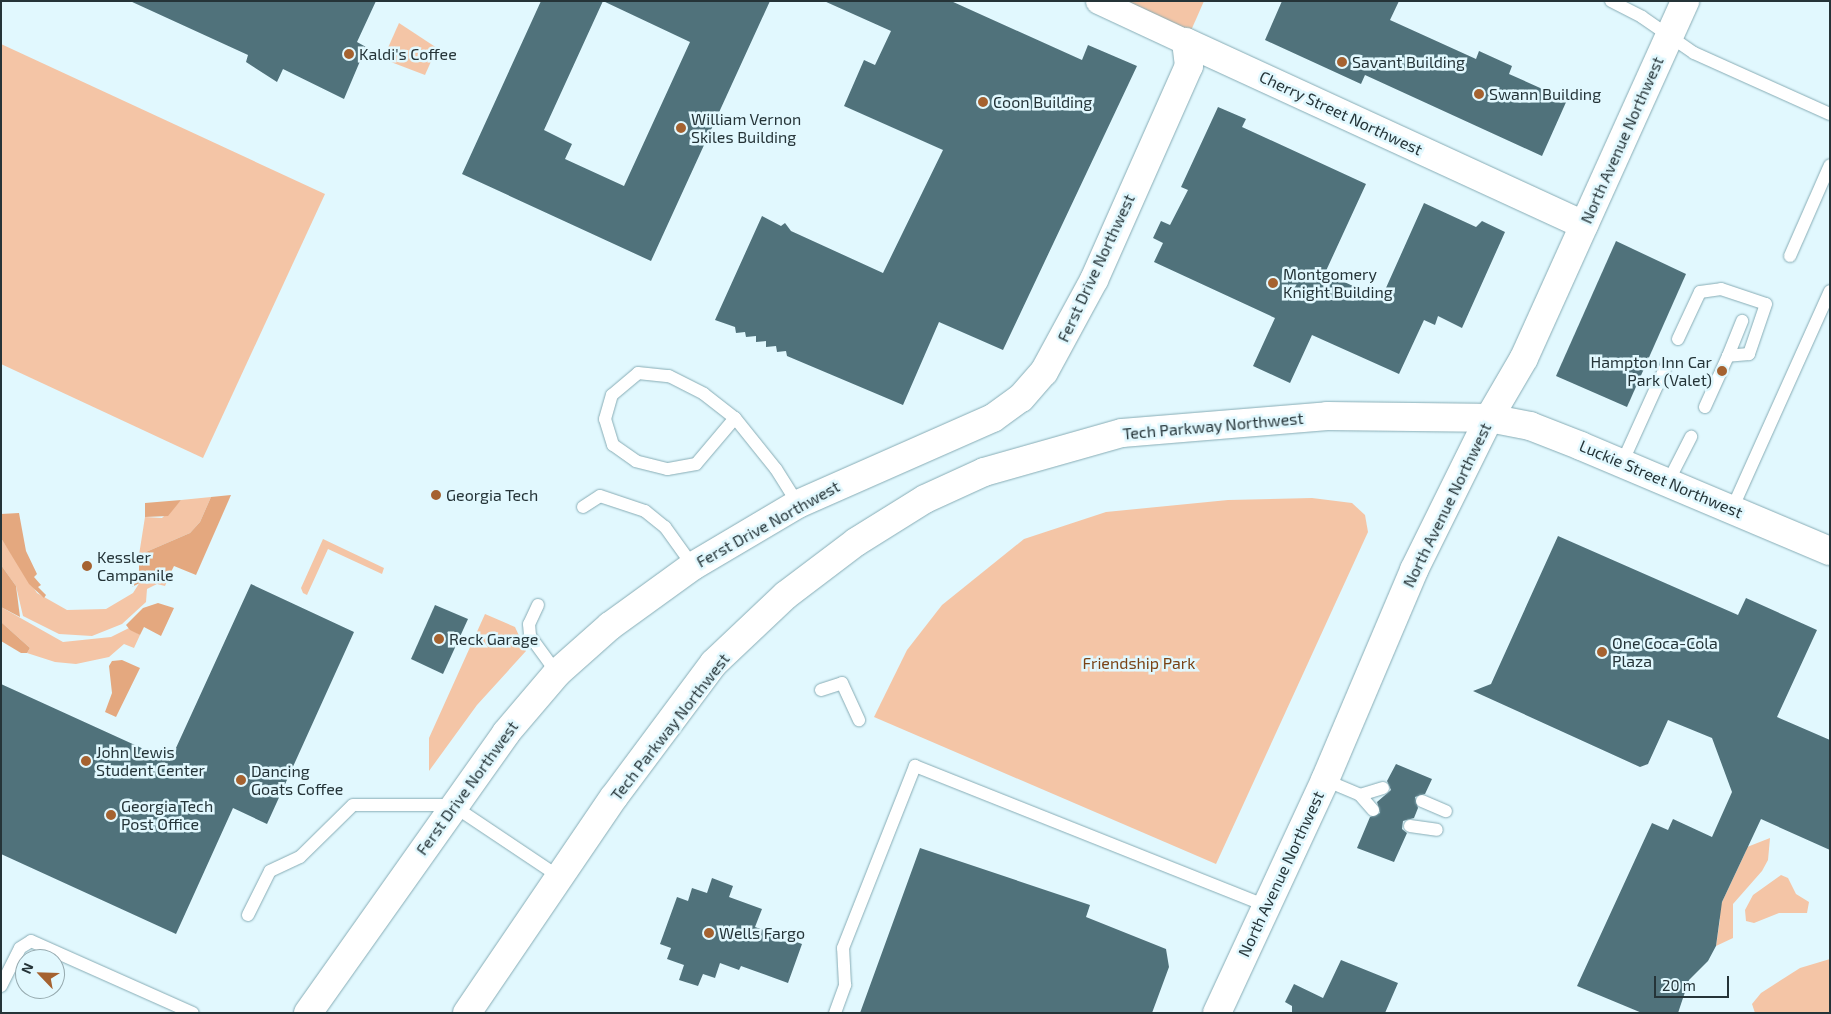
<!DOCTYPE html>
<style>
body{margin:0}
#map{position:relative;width:1831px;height:1014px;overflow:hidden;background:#e1f8fe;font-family:"Exo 2",sans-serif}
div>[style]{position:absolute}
.green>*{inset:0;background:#f4c5a6}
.forest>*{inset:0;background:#e4a87f}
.building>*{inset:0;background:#50727b}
.roads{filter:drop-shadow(0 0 1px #87acb5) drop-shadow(0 0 1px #87acb5)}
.lane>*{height:12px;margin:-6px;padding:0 6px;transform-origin:6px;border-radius:6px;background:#fff}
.street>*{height:25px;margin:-12.5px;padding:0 12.5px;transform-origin:12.5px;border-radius:12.5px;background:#fff}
.secondary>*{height:28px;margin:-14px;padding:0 14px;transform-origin:14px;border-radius:14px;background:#fff}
.highway>*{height:28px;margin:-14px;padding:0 14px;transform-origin:14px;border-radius:14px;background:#fff}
.dots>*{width:14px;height:14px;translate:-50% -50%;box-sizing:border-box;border:2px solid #e1f8fe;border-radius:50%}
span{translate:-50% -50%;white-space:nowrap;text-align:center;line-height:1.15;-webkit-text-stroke:5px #e1f8fe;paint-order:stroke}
.poi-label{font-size:16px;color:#253438}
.left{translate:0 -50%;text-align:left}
.right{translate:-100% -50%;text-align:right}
.street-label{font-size:16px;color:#253438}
.park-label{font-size:16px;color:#7a4315}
.frame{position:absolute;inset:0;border:2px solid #253438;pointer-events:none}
.north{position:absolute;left:15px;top:949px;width:50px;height:50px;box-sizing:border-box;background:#e1f8fe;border:1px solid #96aaaf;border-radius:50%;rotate:294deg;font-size:14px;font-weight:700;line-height:20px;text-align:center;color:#253438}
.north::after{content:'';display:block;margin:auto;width:18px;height:22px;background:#a56230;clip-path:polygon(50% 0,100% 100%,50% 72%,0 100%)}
.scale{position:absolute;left:1654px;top:976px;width:75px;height:22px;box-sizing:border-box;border:2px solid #253438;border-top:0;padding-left:6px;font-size:15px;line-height:18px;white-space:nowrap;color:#253438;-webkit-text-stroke:4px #e1f8fe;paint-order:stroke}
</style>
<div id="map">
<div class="green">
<div style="clip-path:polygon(1098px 1px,1204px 1px,1186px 42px)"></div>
<div style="clip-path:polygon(399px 23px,437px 48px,425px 75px,383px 59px)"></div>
<div style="clip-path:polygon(1px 44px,325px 194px,203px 458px,1px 364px)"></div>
<div style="clip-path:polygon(211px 497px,200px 522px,190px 533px,139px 555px,145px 517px,162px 518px,181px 500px)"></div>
<div style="clip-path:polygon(1312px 498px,1352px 503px,1365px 515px,1368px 532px,1216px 864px,874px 717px,907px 650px,942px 605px,1024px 539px,1106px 512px,1228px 500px)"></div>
<div style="clip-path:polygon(1px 538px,37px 593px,67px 610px,106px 609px,133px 593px,140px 582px,163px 572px,170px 574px,165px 586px,157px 584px,147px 589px,146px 602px,122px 624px,92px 636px,59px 634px,23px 616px,16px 586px,1px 565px)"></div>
<div style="clip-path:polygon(323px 539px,384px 568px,382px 574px,328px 549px,307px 595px,303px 593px,301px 588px)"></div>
<div style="clip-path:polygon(1px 607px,63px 642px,111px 637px,129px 628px,140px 635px,134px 648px,124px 644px,109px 657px,76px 664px,55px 662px,27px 653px,30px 648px,1px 622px)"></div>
<div style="clip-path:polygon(485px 614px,515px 627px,526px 651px,477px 705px,429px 771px,429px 738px)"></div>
<div style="clip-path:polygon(1770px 838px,1768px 860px,1762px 871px,1733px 904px,1733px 938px,1716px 946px,1720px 919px,1715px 917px,1746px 851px,1742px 849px)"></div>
<div style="clip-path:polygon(1781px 875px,1788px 878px,1796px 894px,1809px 902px,1807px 913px,1779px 913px,1754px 923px,1746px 921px,1745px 910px,1753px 895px)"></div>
<div style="clip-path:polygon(1830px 959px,1830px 1013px,1755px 1013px,1752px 1004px,1761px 993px,1800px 968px)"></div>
</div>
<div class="forest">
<div style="clip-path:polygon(231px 495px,196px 575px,174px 566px,170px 574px,157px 574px,132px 587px,139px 577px,139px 555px,190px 533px,200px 522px,211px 497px)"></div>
<div style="clip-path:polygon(181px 500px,168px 516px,145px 517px,145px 503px)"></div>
<div style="clip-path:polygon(19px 513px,26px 551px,37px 574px,34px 577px,41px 585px,38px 587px,46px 595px,44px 598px,29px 584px,1px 538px,1px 514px)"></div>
<div style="clip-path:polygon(1px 565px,16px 586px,20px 617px,1px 607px)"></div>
<div style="clip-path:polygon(158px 603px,174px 608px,161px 636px,144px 627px,140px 635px,130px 630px,126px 625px,143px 608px)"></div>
<div style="clip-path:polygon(1px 622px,30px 648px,27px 653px,21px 653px,1px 641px)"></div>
<div style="clip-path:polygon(122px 660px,140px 668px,116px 717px,105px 712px,112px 693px,109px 666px,112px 661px)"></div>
</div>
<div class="building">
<div style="clip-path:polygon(130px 1px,376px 1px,357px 42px,366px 47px,344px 99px,283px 69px,277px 82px,246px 62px,248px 55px)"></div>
<div style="clip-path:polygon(evenodd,541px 1px,770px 1px,651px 261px,462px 174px,541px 1px,603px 1px,690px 42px,624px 186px,565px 159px,572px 144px,544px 130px,603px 1px)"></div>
<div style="clip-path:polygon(824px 1px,951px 1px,1082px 60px,1088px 45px,1137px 66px,1003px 350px,939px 322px,903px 405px,787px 356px,786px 351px,777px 352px,776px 346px,766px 347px,766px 341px,756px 342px,756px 336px,746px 337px,745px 332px,736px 333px,735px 327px,715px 320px,762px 216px,781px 226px,785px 223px,791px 231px,883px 273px,943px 150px,844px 106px,864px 60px,875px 65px,891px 31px)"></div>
<div style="clip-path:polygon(1282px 1px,1399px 1px,1390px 20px,1476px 59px,1479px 51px,1512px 66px,1509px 74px,1567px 100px,1542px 156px,1365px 75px,1361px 84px,1265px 40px)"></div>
<div style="clip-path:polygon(1218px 107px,1246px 119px,1242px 127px,1366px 184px,1325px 273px,1381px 299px,1424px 203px,1476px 227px,1482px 221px,1505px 232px,1462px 328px,1438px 316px,1435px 325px,1424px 320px,1399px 374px,1312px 335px,1290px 383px,1253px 366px,1275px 318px,1154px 262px,1163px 243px,1153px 238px,1161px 221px,1170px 225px,1188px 190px,1181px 187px)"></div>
<div style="clip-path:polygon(1616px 241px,1686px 274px,1627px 407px,1556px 376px)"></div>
<div style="clip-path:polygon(1558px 536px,1738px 615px,1746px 598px,1817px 630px,1777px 717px,1830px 740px,1830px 850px,1761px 819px,1722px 902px,1716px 946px,1708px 961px,1689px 980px,1678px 1013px,1642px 1013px,1577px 986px,1652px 823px,1668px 830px,1673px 819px,1712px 837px,1732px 792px,1712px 738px,1668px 720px,1648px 764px,1640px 767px,1473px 691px,1491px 684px)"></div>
<div style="clip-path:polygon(251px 584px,354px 632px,267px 824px,233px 808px,176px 934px,1px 854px,1px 684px,170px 761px)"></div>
<div style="clip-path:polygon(435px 605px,468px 619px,443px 674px,411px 659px)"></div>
<div style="clip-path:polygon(1396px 764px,1432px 779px,1425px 794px,1415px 797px,1418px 808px,1414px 818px,1403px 821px,1402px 829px,1407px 833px,1394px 862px,1357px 848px,1370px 817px,1380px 813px,1377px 802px,1391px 790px,1387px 781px)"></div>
<div style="clip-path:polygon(920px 848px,1090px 905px,1086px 917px,1166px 949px,1169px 967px,1152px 1013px,860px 1013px)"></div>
<div style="clip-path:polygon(712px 878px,733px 886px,729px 897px,762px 909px,755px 927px,802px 944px,788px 983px,741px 966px,739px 970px,720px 963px,715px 978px,703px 974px,698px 986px,679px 980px,684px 965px,667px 959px,671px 948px,660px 944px,677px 897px,688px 901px,692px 888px,707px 893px)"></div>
<div style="clip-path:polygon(1341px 960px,1398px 983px,1385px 1013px,1292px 1013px,1292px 1006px,1285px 1002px,1294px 984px,1323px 998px)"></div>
</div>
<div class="roads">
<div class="lane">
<div style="left:1611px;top:1px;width:35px;rotate:27deg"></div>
<div style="left:1642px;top:17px;width:63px;rotate:34.7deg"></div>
<div style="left:1694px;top:53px;width:149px;rotate:24.2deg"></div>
<div style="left:1790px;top:256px;width:99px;rotate:-66.3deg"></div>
<div style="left:1678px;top:339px;width:52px;rotate:-64.9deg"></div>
<div style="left:1700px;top:292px;width:21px;rotate:-8deg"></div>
<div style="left:1721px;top:289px;width:47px;rotate:18.4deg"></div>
<div style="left:1766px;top:304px;width:53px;rotate:108.8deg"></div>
<div style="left:1749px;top:354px;width:21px;rotate:175deg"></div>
<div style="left:1728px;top:356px;width:56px;rotate:114.3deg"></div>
<div style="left:1728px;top:356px;width:38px;rotate:-68deg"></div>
<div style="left:735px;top:418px;width:60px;rotate:130.3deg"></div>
<div style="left:696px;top:464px;width:29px;rotate:170deg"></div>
<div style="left:667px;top:469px;width:32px;rotate:-166deg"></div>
<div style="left:636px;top:461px;width:28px;rotate:-145deg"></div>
<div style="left:613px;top:445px;width:27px;rotate:-107deg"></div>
<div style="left:605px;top:419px;width:25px;rotate:-74deg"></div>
<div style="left:612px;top:395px;width:34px;rotate:-40deg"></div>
<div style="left:638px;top:373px;width:31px;rotate:6deg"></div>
<div style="left:669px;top:376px;width:39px;rotate:27deg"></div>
<div style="left:704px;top:394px;width:39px;rotate:38deg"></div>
<div style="left:735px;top:418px;width:65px;rotate:51.2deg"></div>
<div style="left:776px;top:469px;width:41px;rotate:57.8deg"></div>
<div style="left:1622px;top:463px;width:107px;rotate:-65.6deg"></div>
<div style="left:1668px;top:482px;width:51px;rotate:-62.9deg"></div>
<div style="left:583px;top:507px;width:20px;rotate:-33deg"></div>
<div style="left:600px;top:496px;width:47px;rotate:18.4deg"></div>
<div style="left:645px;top:511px;width:26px;rotate:39deg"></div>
<div style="left:665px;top:527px;width:48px;rotate:54.3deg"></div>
<div style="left:1732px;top:509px;width:239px;rotate:-65.8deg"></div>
<div style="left:538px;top:605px;width:21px;rotate:115deg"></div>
<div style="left:529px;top:624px;width:12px;rotate:85deg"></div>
<div style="left:530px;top:636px;width:46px;rotate:53.9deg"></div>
<div style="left:821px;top:690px;width:22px;rotate:-18deg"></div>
<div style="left:842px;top:683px;width:41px;rotate:65.3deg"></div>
<div style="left:1325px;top:780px;width:38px;rotate:23deg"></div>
<div style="left:1360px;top:795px;width:20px;rotate:49deg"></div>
<div style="left:1360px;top:795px;width:24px;rotate:-17deg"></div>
<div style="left:1422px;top:801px;width:26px;rotate:23deg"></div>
<div style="left:1410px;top:826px;width:27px;rotate:8deg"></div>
<div style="left:248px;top:915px;width:49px;rotate:-63.4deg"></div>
<div style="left:270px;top:871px;width:33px;rotate:-25deg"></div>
<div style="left:300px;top:857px;width:74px;rotate:-44.5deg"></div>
<div style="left:353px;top:805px;width:99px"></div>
<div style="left:452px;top:805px;width:131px;rotate:33.8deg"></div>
<div style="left:1px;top:986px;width:42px;rotate:-63.4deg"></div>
<div style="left:20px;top:948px;width:13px;rotate:-32deg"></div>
<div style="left:31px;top:941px;width:177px;rotate:24deg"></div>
<div style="left:835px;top:1013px;width:30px;rotate:-70deg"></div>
<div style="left:845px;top:985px;width:37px;rotate:-93deg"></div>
<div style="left:843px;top:948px;width:196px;rotate:-68.4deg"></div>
<div style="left:915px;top:766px;width:378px;rotate:21.7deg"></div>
</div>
<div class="street">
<div style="left:1098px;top:1px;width:97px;rotate:25deg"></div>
</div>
<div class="secondary">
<div style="left:1186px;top:42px;width:438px;rotate:24.7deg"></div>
<div style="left:308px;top:1013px;width:343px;rotate:-54.7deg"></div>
<div style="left:506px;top:733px;width:79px;rotate:-49.6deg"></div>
<div style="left:557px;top:673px;width:71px;rotate:-41.6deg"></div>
<div style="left:610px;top:626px;width:102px;rotate:-35.9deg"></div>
<div style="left:693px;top:566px;width:122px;rotate:-30.6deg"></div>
<div style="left:798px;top:504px;width:213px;rotate:-23.8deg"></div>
<div style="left:993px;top:418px;width:34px;rotate:-36deg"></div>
<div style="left:1021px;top:398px;width:35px;rotate:-49deg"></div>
<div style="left:1044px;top:372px;width:105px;rotate:-61.5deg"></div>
<div style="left:1094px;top:280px;width:234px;rotate:-66.1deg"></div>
<div style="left:1189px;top:66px;width:24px;rotate:-97deg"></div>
<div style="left:467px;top:1013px;width:261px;rotate:-55.8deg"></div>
<div style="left:614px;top:797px;width:167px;rotate:-53.3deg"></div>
<div style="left:714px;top:663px;width:99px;rotate:-43.4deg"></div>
<div style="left:786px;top:595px;width:88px;rotate:-37.1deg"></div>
<div style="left:856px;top:542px;width:81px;rotate:-31.9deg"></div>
<div style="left:925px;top:499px;width:65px;rotate:-24.6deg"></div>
<div style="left:984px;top:472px;width:143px;rotate:-15.8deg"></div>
<div style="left:1122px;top:433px;width:206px;rotate:-4.7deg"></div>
<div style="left:1327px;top:416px;width:162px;rotate:0.7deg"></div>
<div style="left:1489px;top:418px;width:42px;rotate:11deg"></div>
<div style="left:1530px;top:426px;width:55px;rotate:21.4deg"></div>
<div style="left:1581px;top:446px;width:270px;rotate:22.9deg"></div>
</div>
<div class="highway">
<div style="left:1217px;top:1013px;width:257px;rotate:-65.1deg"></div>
<div style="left:1325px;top:780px;width:228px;rotate:-67deg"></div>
<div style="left:1414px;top:570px;width:169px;rotate:-63.7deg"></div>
<div style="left:1489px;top:418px;width:69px;rotate:-59.7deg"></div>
<div style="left:1524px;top:358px;width:392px;rotate:-65.7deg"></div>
</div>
</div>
<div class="dots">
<div style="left:349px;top:54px;background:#a56230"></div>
<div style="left:1342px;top:62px;background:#a56230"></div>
<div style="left:1479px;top:94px;background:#a56230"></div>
<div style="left:983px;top:102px;background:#a56230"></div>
<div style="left:681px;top:128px;background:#a56230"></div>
<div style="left:1273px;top:283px;background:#a56230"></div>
<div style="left:1722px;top:371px;background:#a56230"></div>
<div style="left:436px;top:495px;background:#a56230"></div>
<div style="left:87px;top:566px;background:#a56230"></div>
<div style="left:439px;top:639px;background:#a56230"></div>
<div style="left:1602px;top:652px;background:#a56230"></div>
<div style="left:86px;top:761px;background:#a56230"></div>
<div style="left:241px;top:780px;background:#a56230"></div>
<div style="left:111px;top:815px;background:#a56230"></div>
<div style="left:709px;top:933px;background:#a56230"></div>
</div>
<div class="poi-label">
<span class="left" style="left:359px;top:54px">Kaldi's Coffee</span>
<span class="left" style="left:1352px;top:62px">Savant Building</span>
<span class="left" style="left:1489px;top:94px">Swann Building</span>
<span class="left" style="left:993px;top:102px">Coon Building</span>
<span class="left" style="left:691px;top:128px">William Vernon<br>Skiles Building</span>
<span class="left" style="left:1283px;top:283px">Montgomery<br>Knight Building</span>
<span class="right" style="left:1712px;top:371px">Hampton Inn Car<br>Park (Valet)</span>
<span class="left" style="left:446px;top:495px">Georgia Tech</span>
<span class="left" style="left:97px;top:566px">Kessler<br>Campanile</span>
<span class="left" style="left:449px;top:639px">Reck Garage</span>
<span class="left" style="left:1612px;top:652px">One Coca-Cola<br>Plaza</span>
<span class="left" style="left:96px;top:761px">John Lewis<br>Student Center</span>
<span class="left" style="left:251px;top:780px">Dancing<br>Goats Coffee</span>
<span class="left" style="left:121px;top:815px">Georgia Tech<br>Post Office</span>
<span class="left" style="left:719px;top:933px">Wells Fargo</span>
</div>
<div class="street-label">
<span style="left:1341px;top:113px;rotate:25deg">Cherry Street Northwest</span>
<span style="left:1622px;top:140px;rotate:-66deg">North Avenue Northwest</span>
<span style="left:1096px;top:268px;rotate:-65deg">Ferst Drive Northwest</span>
<span style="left:1213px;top:426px;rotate:-5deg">Tech Parkway Northwest</span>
<span style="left:1661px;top:479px;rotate:23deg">Luckie Street Northwest</span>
<span style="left:1447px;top:505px;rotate:-64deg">North Avenue Northwest</span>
<span style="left:768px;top:524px;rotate:-29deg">Ferst Drive Northwest</span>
<span style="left:670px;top:727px;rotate:-52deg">Tech Parkway Northwest</span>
<span style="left:467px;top:788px;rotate:-54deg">Ferst Drive Northwest</span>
<span style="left:1281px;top:874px;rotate:-65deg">North Avenue Northwest</span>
</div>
<div class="park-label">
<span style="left:1139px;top:663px">Friendship Park</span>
</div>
<div class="frame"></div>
<div class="north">N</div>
<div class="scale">20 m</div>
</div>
